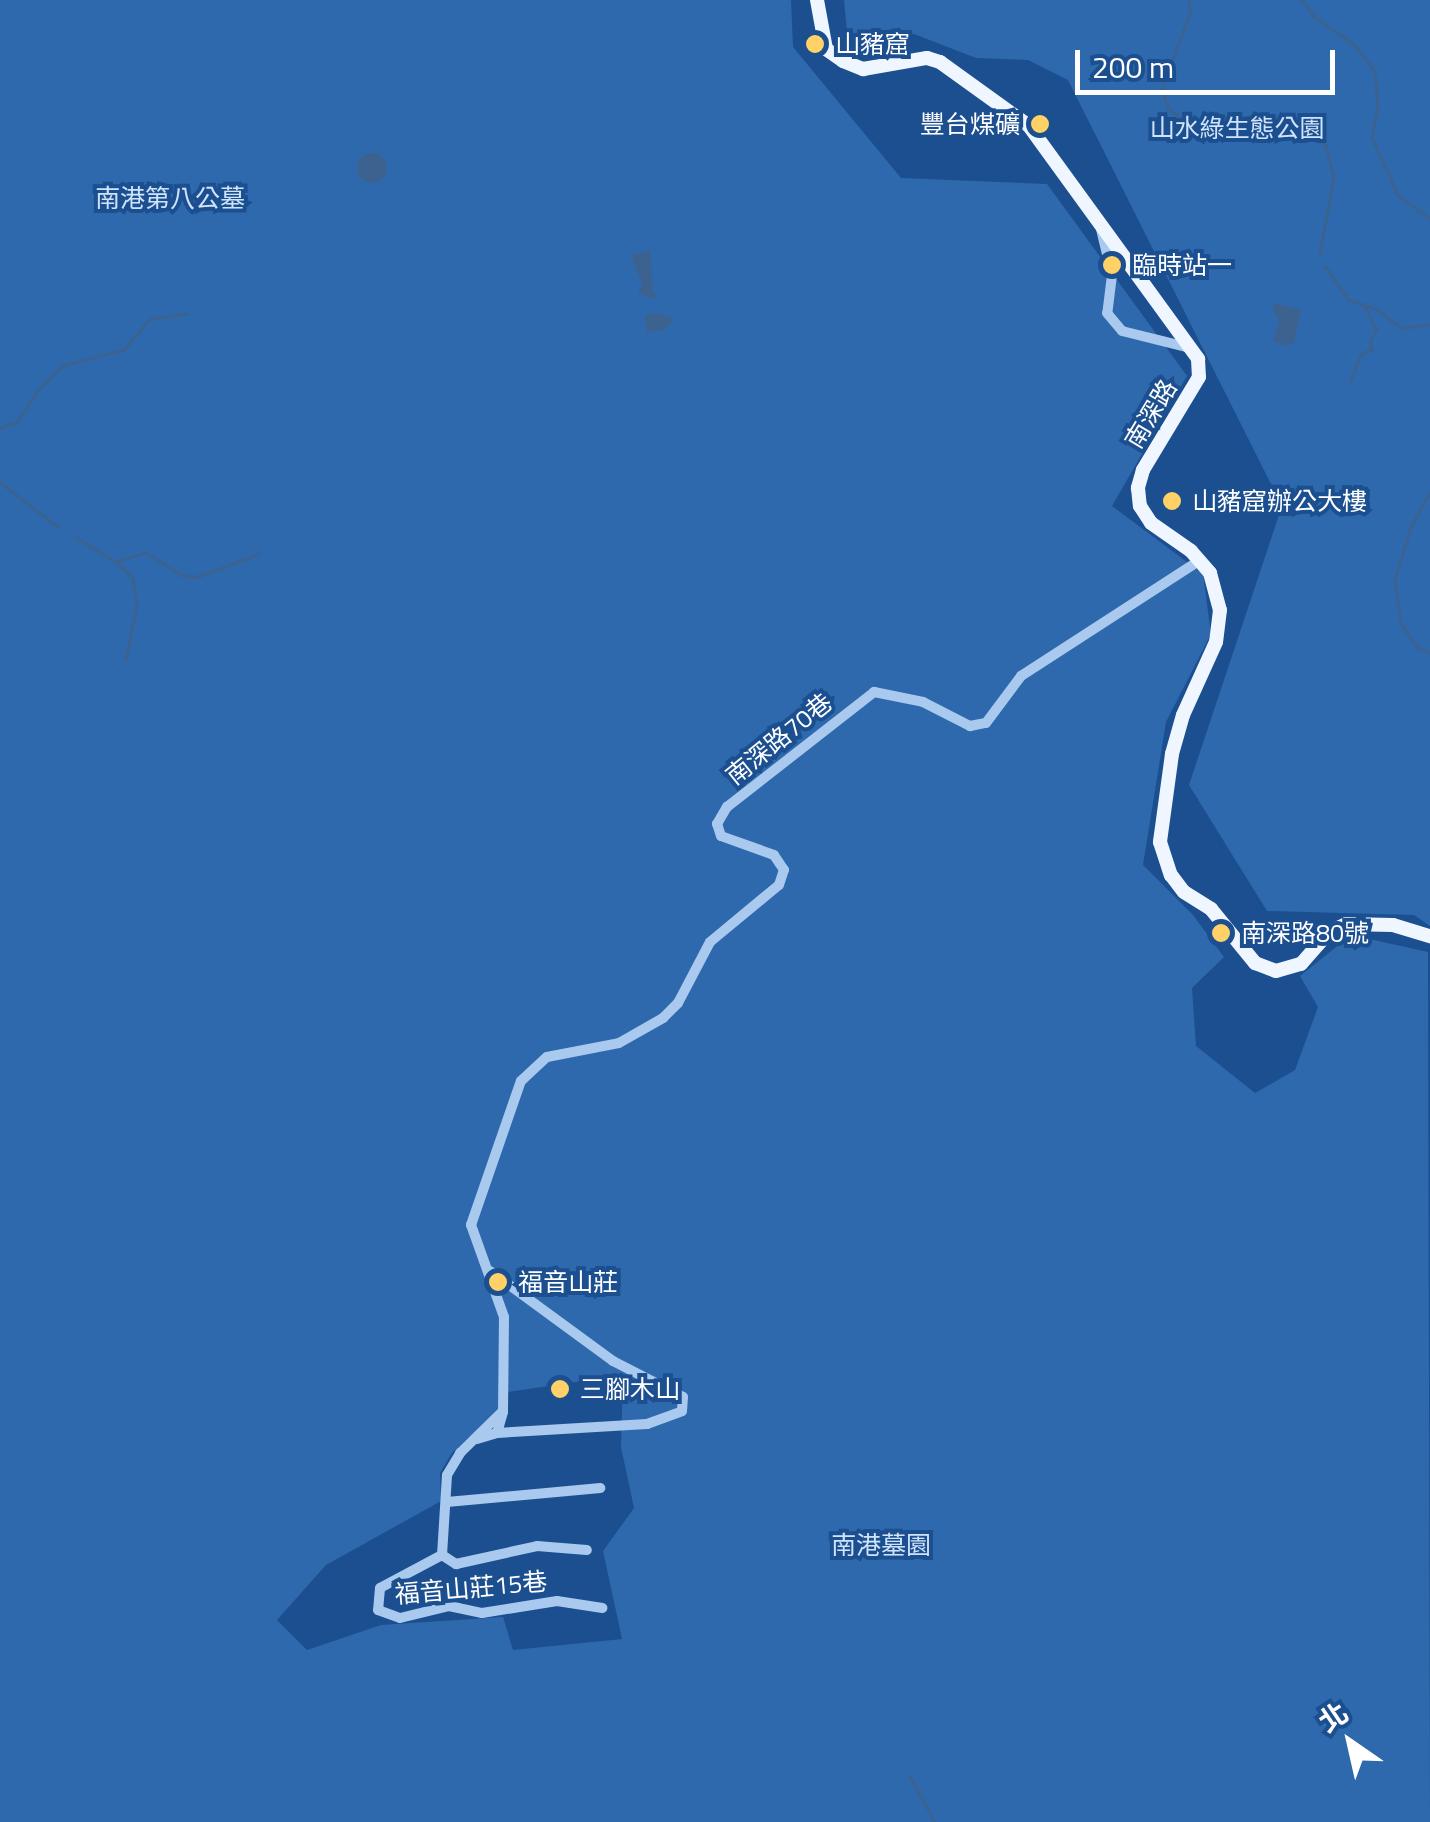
<!DOCTYPE html>
<meta charset="utf-8">
<style>
body{margin:0}
#map{position:relative;width:1430px;height:1822px;overflow:hidden;background:#1b4f8f;font-family:"Titillium Web","Noto Sans TC",sans-serif}
div>[style]{position:absolute}
.green>*{inset:0;background:#2e69ad}
.water>*{inset:0;background:#3c6290}
.round{border-radius:50%}
.stream>*{height:2.5px;margin:-1.25px;padding:0 1.25px;transform-origin:1.25px;border-radius:1.25px;background:#3c6290}
.minor>*{height:10px;margin:-5px;padding:0 5px;transform-origin:5px;border-radius:5px;background:#a9c9ee}
.major>*{height:14px;margin:-7px;padding:0 7px;transform-origin:7px;border-radius:7px;background:#f0f6ff}
.dots>*{width:28px;height:28px;translate:-50% -50%;box-sizing:border-box;border:5px solid #1b4f8f;border-radius:50%}
span{translate:-50% -50%;white-space:nowrap;text-align:center;line-height:1.15;-webkit-text-stroke:8px #1b4f8f;paint-order:stroke}
.poi-label{font-size:25px;color:#fff}
.left{translate:0 -50%;text-align:left}
.right{translate:-100% -50%;text-align:right}
.park-label{font-size:25px;color:#cfe3fa}
.street-label{font-size:25px;color:#fff}
.north{position:absolute;left:1300px;top:1692px;width:100px;height:100px;-webkit-text-stroke:8px #1b4f8f;paint-order:stroke;rotate:326deg;font-size:28px;font-weight:700;line-height:40px;text-align:center;color:#fff}
.north::after{content:'';display:block;margin:auto;width:35px;height:45px;background:#fff;clip-path:polygon(50% 0,100% 100%,50% 72%,0 100%)}
.scale{position:absolute;left:1075px;top:50px;width:260px;height:45px;box-sizing:border-box;border:5px solid #fff;border-top:0;padding-left:12px;font-size:30px;line-height:35px;white-space:nowrap;color:#fff;-webkit-text-stroke:8px #1b4f8f;paint-order:stroke}
</style>
<div id="map">
<div class="green">
<div style="clip-path:polygon(evenodd,0 0,791px 0,793px 47px,901px 178px,1047px 184px,1187px 376px,1112px 506px,1203px 574px,1211px 634px,1166px 722px,1143px 865px,1193px 915px,1224px 957px,1192px 988px,1196px 1046px,1255px 1093px,1295px 1070px,1318px 1007px,1300px 976px,1351px 935px,1428px 952px,1430px 1822px,0 1822px,0 0,623px 1375px,621px 1447px,634px 1508px,603px 1551px,622px 1639px,513px 1650px,503px 1617px,381px 1625px,307px 1650px,277px 1620px,326px 1565px,441px 1501px,440px 1473px,452px 1453px,469px 1437px,502px 1423px,501px 1393px,623px 1375px)"></div>
<div style="clip-path:polygon(844px 0,1430px 0,1430px 926px,1414px 915px,1267px 911px,1189px 785px,1282px 506px,1068px 80px,1028px 60px,976px 58px,914px 34px,849px 52px)"></div>
</div>
<div class="water">
<div class="round" style="left:357px;top:153px;width:30px;height:30px"></div>
<div style="clip-path:polygon(650px 250px,653px 292px,658px 297px,651px 299px,638px 292px,642px 284px,631px 255px)"></div>
<div style="clip-path:polygon(1275px 304px,1301px 309px,1294px 343px,1286px 346px,1273px 341px,1279px 321px,1272px 307px)"></div>
<div style="clip-path:polygon(658px 313px,674px 319px,664px 330px,647px 332px,645px 315px)"></div>
</div>
<div class="stream">
<div style="left:1189px;top:0;width:11px;rotate:80deg"></div>
<div style="left:1191px;top:11px;width:83px;rotate:110.4deg"></div>
<div style="left:1162px;top:89px;width:21px;rotate:71deg"></div>
<div style="left:1169px;top:109px;width:20px;rotate:37deg"></div>
<div style="left:1185px;top:121px;width:76px;rotate:-3.8deg"></div>
<div style="left:1302px;top:0;width:20px;rotate:53deg"></div>
<div style="left:1314px;top:16px;width:52px;rotate:35.5deg"></div>
<div style="left:1356px;top:46px;width:31px;rotate:53deg"></div>
<div style="left:1375px;top:71px;width:35px;rotate:85deg"></div>
<div style="left:1378px;top:106px;width:32px;rotate:101deg"></div>
<div style="left:1372px;top:137px;width:64px;rotate:65.9deg"></div>
<div style="left:1398px;top:195px;width:39px;rotate:36deg"></div>
<div style="left:1270px;top:116px;width:31px;rotate:9deg"></div>
<div style="left:1301px;top:121px;width:35px;rotate:44deg"></div>
<div style="left:1326px;top:145px;width:33px;rotate:76deg"></div>
<div style="left:1334px;top:177px;width:78px;rotate:100.3deg"></div>
<div style="left:1326px;top:267px;width:40px;rotate:55.1deg"></div>
<div style="left:1349px;top:300px;width:29px;rotate:18deg"></div>
<div style="left:1377px;top:309px;width:31px;rotate:38deg"></div>
<div style="left:1401px;top:328px;width:29px;rotate:-8deg"></div>
<div style="left:1350px;top:381px;width:29px;rotate:-68deg"></div>
<div style="left:1361px;top:354px;width:12px;rotate:-24deg"></div>
<div style="left:1372px;top:349px;width:8px;rotate:-104deg"></div>
<div style="left:1370px;top:341px;width:13px;rotate:-63deg"></div>
<div style="left:1376px;top:329px;width:28px;rotate:-117deg"></div>
<div style="left:0;top:428px;width:19px;rotate:-21deg"></div>
<div style="left:18px;top:421px;width:38px;rotate:-57deg"></div>
<div style="left:39px;top:389px;width:35px;rotate:-44deg"></div>
<div style="left:64px;top:365px;width:61px;rotate:-14.3deg"></div>
<div style="left:123px;top:350px;width:41px;rotate:-48.9deg"></div>
<div style="left:150px;top:319px;width:37px;rotate:-8deg"></div>
<div style="left:0;top:482px;width:73px;rotate:37.8deg"></div>
<div style="left:1430px;top:493px;width:39px;rotate:119deg"></div>
<div style="left:1411px;top:527px;width:55px;rotate:106.8deg"></div>
<div style="left:1395px;top:580px;width:43px;rotate:82.1deg"></div>
<div style="left:1401px;top:623px;width:30px;rotate:56deg"></div>
<div style="left:1418px;top:648px;width:13px;rotate:18deg"></div>
<div style="left:76px;top:537px;width:47px;rotate:32deg"></div>
<div style="left:116px;top:562px;width:32px;rotate:-18deg"></div>
<div style="left:146px;top:552px;width:42px;rotate:33.3deg"></div>
<div style="left:181px;top:575px;width:16px;rotate:7deg"></div>
<div style="left:197px;top:577px;width:65px;rotate:-20.7deg"></div>
<div style="left:116px;top:562px;width:23px;rotate:43deg"></div>
<div style="left:133px;top:578px;width:28px;rotate:82deg"></div>
<div style="left:137px;top:606px;width:55px;rotate:101.5deg"></div>
<div style="left:910px;top:1776px;width:52px;rotate:61.5deg"></div>
</div>
<div class="minor">
<div style="left:1101px;top:229px;width:47px;rotate:76.6deg"></div>
<div style="left:1112px;top:275px;width:38px;rotate:97deg"></div>
<div style="left:1107px;top:313px;width:23px;rotate:50deg"></div>
<div style="left:1122px;top:331px;width:70px;rotate:14deg"></div>
<div style="left:497px;top:1433px;width:22px;rotate:-74deg"></div>
<div style="left:503px;top:1412px;width:95px;rotate:-89.4deg"></div>
<div style="left:504px;top:1317px;width:98px;rotate:-109.7deg"></div>
<div style="left:471px;top:1225px;width:152px;rotate:-70.9deg"></div>
<div style="left:521px;top:1081px;width:35px;rotate:-43deg"></div>
<div style="left:547px;top:1057px;width:73px;rotate:-11deg"></div>
<div style="left:619px;top:1043px;width:51px;rotate:-29.6deg"></div>
<div style="left:663px;top:1018px;width:21px;rotate:-45deg"></div>
<div style="left:678px;top:1003px;width:69px;rotate:-62.3deg"></div>
<div style="left:710px;top:942px;width:89px;rotate:-39.6deg"></div>
<div style="left:779px;top:885px;width:16px;rotate:-72deg"></div>
<div style="left:784px;top:870px;width:18px;rotate:-124deg"></div>
<div style="left:774px;top:855px;width:56px;rotate:-160.3deg"></div>
<div style="left:721px;top:836px;width:13px;rotate:-108deg"></div>
<div style="left:717px;top:824px;width:20px;rotate:-60deg"></div>
<div style="left:727px;top:807px;width:187px;rotate:-38deg"></div>
<div style="left:874px;top:692px;width:50px;rotate:11.5deg"></div>
<div style="left:923px;top:702px;width:53px;rotate:27.1deg"></div>
<div style="left:970px;top:726px;width:16px;rotate:-11deg"></div>
<div style="left:986px;top:723px;width:59px;rotate:-53.3deg"></div>
<div style="left:1021px;top:676px;width:213px;rotate:-32.9deg"></div>
<div style="left:477px;top:1439px;width:21px;rotate:-17deg"></div>
<div style="left:497px;top:1433px;width:150px;rotate:-3.4deg"></div>
<div style="left:647px;top:1424px;width:37px;rotate:-20deg"></div>
<div style="left:682px;top:1411px;width:14px;rotate:-86deg"></div>
<div style="left:683px;top:1397px;width:79px;rotate:-152.8deg"></div>
<div style="left:613px;top:1361px;width:152px;rotate:-143.8deg"></div>
<div style="left:447px;top:1502px;width:154px;rotate:-5.2deg"></div>
<div style="left:442px;top:1555px;width:70px;rotate:152deg"></div>
<div style="left:380px;top:1588px;width:22px;rotate:95deg"></div>
<div style="left:378px;top:1610px;width:23px;rotate:20deg"></div>
<div style="left:400px;top:1618px;width:50px;rotate:-13.8deg"></div>
<div style="left:449px;top:1606px;width:34px;rotate:12deg"></div>
<div style="left:482px;top:1613px;width:76px;rotate:-9.1deg"></div>
<div style="left:557px;top:1601px;width:46px;rotate:8.8deg"></div>
<div style="left:442px;top:1555px;width:80px;rotate:-86.4deg"></div>
<div style="left:447px;top:1475px;width:26px;rotate:-59deg"></div>
<div style="left:460px;top:1453px;width:59px;rotate:-44.3deg"></div>
<div style="left:442px;top:1555px;width:17px;rotate:33deg"></div>
<div style="left:456px;top:1564px;width:83px;rotate:-12.5deg"></div>
<div style="left:537px;top:1546px;width:50px;rotate:4.6deg"></div>
</div>
<div class="major">
<div style="left:817px;top:0;width:50px;rotate:79.6deg"></div>
<div style="left:826px;top:49px;width:21px;rotate:35deg"></div>
<div style="left:843px;top:61px;width:22px;rotate:22deg"></div>
<div style="left:863px;top:69px;width:65px;rotate:-9.8deg"></div>
<div style="left:927px;top:58px;width:14px;rotate:17deg"></div>
<div style="left:940px;top:62px;width:110px;rotate:35.7deg"></div>
<div style="left:1029px;top:126px;width:288px;rotate:54deg"></div>
<div style="left:1198px;top:359px;width:18px;rotate:87deg"></div>
<div style="left:1199px;top:377px;width:109px;rotate:121.1deg"></div>
<div style="left:1143px;top:470px;width:19px;rotate:106deg"></div>
<div style="left:1138px;top:488px;width:18px;rotate:84deg"></div>
<div style="left:1140px;top:506px;width:20px;rotate:57deg"></div>
<div style="left:1151px;top:523px;width:49px;rotate:35deg"></div>
<div style="left:1191px;top:551px;width:29px;rotate:49deg"></div>
<div style="left:1210px;top:573px;width:38px;rotate:75deg"></div>
<div style="left:1220px;top:610px;width:32px;rotate:97deg"></div>
<div style="left:1216px;top:642px;width:80px;rotate:114.3deg"></div>
<div style="left:1183px;top:715px;width:41px;rotate:105.8deg"></div>
<div style="left:1172px;top:754px;width:89px;rotate:97.8deg"></div>
<div style="left:1160px;top:842px;width:35px;rotate:72deg"></div>
<div style="left:1171px;top:875px;width:21px;rotate:53deg"></div>
<div style="left:1184px;top:892px;width:32px;rotate:32deg"></div>
<div style="left:1211px;top:909px;width:70px;rotate:50.8deg"></div>
<div style="left:1255px;top:963px;width:22px;rotate:21deg"></div>
<div style="left:1276px;top:971px;width:26px;rotate:-16deg"></div>
<div style="left:1301px;top:964px;width:43px;rotate:-48.8deg"></div>
<div style="left:1329px;top:932px;width:19px;rotate:-25deg"></div>
<div style="left:1346px;top:924px;width:47px;rotate:1.2deg"></div>
<div style="left:1393px;top:925px;width:39px;rotate:17deg"></div>
</div>
<div class="dots">
<div style="left:815px;top:44px;background:#ffd166"></div>
<div style="left:1040px;top:124px;background:#ffd166"></div>
<div style="left:1112px;top:265px;background:#ffd166"></div>
<div style="left:1172px;top:501px;background:#ffd166"></div>
<div style="left:1221px;top:933px;background:#ffd166"></div>
<div style="left:498px;top:1282px;background:#ffd166"></div>
<div style="left:560px;top:1389px;background:#ffd166"></div>
</div>
<div class="poi-label">
<span class="left" style="left:835px;top:44px">山豬窟</span>
<span class="right" style="left:1020px;top:124px">豐台煤礦</span>
<span class="left" style="left:1132px;top:265px">臨時站一</span>
<span class="left" style="left:1192px;top:501px">山豬窟辦公大樓</span>
<span class="left" style="left:1241px;top:933px">南深路80號</span>
<span class="left" style="left:518px;top:1282px">福音山莊</span>
<span class="left" style="left:580px;top:1389px">三腳木山</span>
</div>
<div class="park-label">
<span style="left:1237px;top:128px">山水綠生態公園</span>
<span style="left:170px;top:198px">南港第八公墓</span>
<span style="left:881px;top:1545px">南港墓園</span>
</div>
<div class="street-label">
<span style="left:1151px;top:414px;rotate:-59deg">南深路</span>
<span style="left:779px;top:739px;rotate:-39deg">南深路70巷</span>
<span style="left:471px;top:1588px;rotate:-5deg">福音山莊15巷</span>
</div>
<div class="north">北</div>
<div class="scale">200 m</div>
</div>
